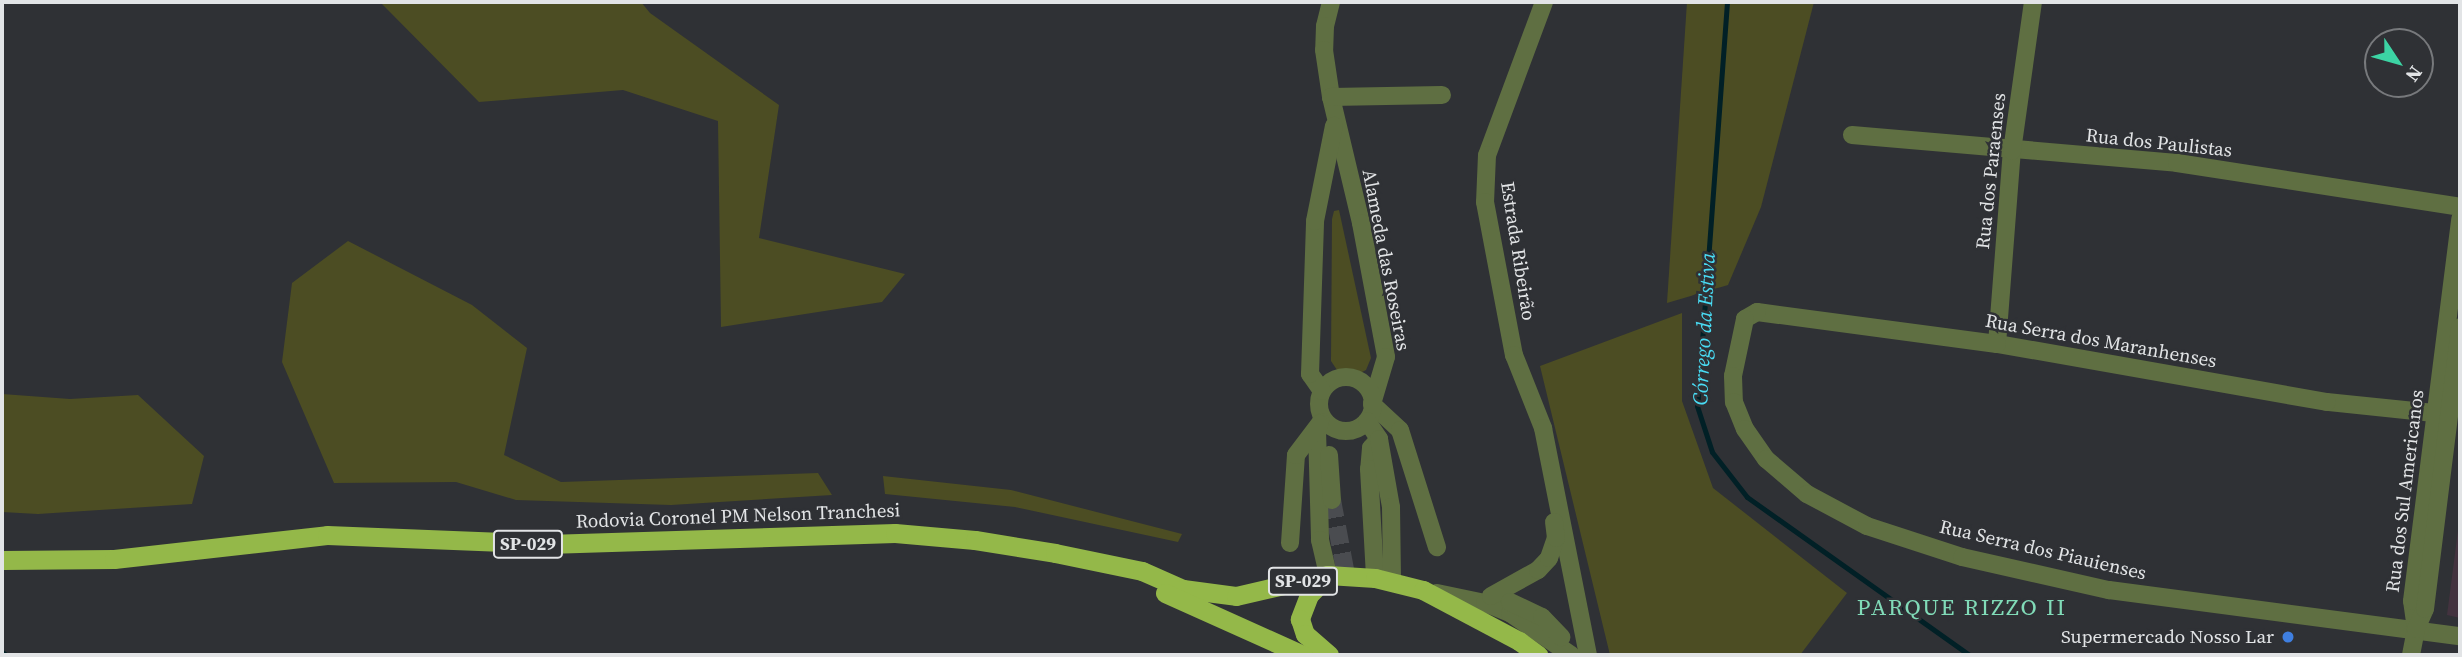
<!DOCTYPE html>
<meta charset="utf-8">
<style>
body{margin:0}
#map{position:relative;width:2462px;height:657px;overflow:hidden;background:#2f3135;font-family:"Source Serif 4",serif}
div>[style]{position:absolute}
.education>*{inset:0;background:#43333f}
.green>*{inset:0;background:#4c4d23}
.stream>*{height:5px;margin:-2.5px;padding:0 2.5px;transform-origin:2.5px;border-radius:2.5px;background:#012026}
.minor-tunnel>*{height:18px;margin-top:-9px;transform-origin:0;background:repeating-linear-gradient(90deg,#4a4c50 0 18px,transparent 0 27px)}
.minor>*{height:18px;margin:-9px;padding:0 9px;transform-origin:9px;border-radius:9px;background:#5f6f42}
.minor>.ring{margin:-9px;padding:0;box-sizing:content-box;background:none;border:18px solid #5f6f42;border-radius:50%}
.tertiary>*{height:18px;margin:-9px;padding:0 9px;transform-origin:9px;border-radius:9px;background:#5f6f42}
.trunk>*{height:19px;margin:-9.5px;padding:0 9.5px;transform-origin:9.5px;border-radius:9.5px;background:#94b849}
.dots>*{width:19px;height:19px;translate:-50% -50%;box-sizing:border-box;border:4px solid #2f3135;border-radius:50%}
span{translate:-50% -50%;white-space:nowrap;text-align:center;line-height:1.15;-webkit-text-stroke:5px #2f3135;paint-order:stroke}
.shield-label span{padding:2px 5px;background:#2f3135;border:2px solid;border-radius:5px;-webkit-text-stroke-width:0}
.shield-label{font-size:18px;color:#e2e4e6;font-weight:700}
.street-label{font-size:19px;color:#e2e4e6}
.poi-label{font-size:19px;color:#e2e4e6}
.right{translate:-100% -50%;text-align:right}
.water-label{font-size:21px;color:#49dcf4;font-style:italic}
.quarter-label{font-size:23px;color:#81dbb8;letter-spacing:2px}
.frame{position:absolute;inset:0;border:4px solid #e2e4e6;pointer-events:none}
.north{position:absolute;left:2364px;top:28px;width:70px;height:70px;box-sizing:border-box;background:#2f3135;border:2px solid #77797c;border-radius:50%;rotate:126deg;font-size:19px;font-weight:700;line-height:28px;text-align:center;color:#e2e4e6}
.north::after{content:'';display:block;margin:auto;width:24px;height:32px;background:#3cd4a4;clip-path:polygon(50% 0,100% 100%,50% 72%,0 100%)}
</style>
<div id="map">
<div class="education">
<div style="clip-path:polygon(2460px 515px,2460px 618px,2447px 615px)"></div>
</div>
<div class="green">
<div style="clip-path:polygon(380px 2px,641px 2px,650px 13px,779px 105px,759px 238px,905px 274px,882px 302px,721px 327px,718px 121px,623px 90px,479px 102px)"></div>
<div style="clip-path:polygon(1687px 2px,1814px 2px,1761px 207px,1728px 285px,1667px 303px)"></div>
<div style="clip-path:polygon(1339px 210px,1371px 358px,1366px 370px,1356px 375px,1346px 375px,1337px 370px,1331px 361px,1332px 219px,1334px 211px)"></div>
<div style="clip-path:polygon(348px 241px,472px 305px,527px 348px,504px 455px,561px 482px,818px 473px,832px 495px,671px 505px,516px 500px,456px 482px,334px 483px,282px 362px,292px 283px)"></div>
<div style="clip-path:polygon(1682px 313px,1682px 401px,1713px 488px,1847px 593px,1800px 655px,1610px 655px,1540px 366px)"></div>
<div style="clip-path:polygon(2px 394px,70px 399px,138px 395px,204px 456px,192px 504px,38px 514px,2px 512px)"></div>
<div style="clip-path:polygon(883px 476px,1011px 490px,1182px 534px,1178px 542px,1015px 507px,885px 494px)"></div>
</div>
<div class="stream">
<div style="left:1727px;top:2px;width:405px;rotate:94.2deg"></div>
<div style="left:1697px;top:406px;width:48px;rotate:71.9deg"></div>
<div style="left:1712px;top:452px;width:57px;rotate:52.1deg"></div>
<div style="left:1747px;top:497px;width:272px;rotate:35.4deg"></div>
<div style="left:2px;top:652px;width:5px;rotate:37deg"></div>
</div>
<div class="minor-tunnel">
<div style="left:1332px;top:500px;width:76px;rotate:79.4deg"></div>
</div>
<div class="minor">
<div style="left:1331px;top:2px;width:25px;rotate:104deg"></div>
<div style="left:1325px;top:26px;width:24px;rotate:92deg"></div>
<div style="left:1324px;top:50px;width:48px;rotate:81.5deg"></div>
<div style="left:1331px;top:97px;width:130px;rotate:76.6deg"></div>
<div style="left:1361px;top:223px;width:136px;rotate:79.4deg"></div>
<div style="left:1386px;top:357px;width:49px;rotate:106.6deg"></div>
<div style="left:1372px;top:404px;width:38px;rotate:43deg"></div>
<div style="left:1400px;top:430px;width:123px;rotate:72.5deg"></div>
<div style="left:1331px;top:97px;width:111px;rotate:-1deg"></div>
<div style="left:1852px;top:135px;width:326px;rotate:4.9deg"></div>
<div style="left:2177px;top:163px;width:286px;rotate:8.8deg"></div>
<div style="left:1997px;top:344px;width:194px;rotate:-85.6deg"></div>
<div style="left:2012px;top:151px;width:150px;rotate:-82deg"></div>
<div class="ring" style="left:1319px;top:377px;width:36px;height:36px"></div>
<div style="left:1322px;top:391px;width:21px;rotate:-125deg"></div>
<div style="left:1310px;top:374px;width:153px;rotate:-88.1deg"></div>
<div style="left:1315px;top:221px;width:97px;rotate:-78.7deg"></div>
<div style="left:2434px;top:413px;width:108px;rotate:-174.1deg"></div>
<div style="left:2327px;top:402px;width:335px;rotate:-170deg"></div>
<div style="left:1997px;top:344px;width:242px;rotate:-172.4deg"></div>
<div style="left:1757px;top:312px;width:14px;rotate:150deg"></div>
<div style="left:1745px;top:319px;width:58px;rotate:101.9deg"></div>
<div style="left:1733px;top:376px;width:26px;rotate:88deg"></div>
<div style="left:1734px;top:402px;width:29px;rotate:68deg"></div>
<div style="left:1745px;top:429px;width:37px;rotate:55deg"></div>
<div style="left:1766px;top:459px;width:54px;rotate:40.5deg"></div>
<div style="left:1807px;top:494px;width:68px;rotate:28.1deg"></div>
<div style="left:1867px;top:526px;width:100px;rotate:18.1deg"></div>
<div style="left:1962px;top:557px;width:151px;rotate:12.7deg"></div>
<div style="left:2109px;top:590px;width:354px;rotate:7.5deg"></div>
<div style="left:1367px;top:421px;width:22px;rotate:56deg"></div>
<div style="left:1379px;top:439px;width:12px;rotate:132deg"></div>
<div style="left:1371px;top:448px;width:21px;rotate:95deg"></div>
<div style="left:1369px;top:469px;width:109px;rotate:86.8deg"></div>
<div style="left:1321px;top:422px;width:9px;rotate:117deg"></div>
<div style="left:1317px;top:430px;width:110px;rotate:88.4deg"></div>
<div style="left:1320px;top:540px;width:36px;rotate:77deg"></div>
<div style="left:1379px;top:439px;width:69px;rotate:80deg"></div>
<div style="left:1391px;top:507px;width:75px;rotate:89.2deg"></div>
<div style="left:1329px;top:455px;width:45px;rotate:86.2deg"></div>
<div style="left:1290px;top:543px;width:88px;rotate:-86.1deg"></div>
<div style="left:1296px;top:455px;width:39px;rotate:-53deg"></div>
<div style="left:2416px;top:629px;width:28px;rotate:-98deg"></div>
<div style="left:2412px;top:601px;width:385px;rotate:-82.8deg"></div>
<div style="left:2411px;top:655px;width:26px;rotate:-79deg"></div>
<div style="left:2416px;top:629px;width:22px;rotate:-66deg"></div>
<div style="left:2425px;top:609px;width:284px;rotate:-82.9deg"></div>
</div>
<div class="tertiary">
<div style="left:1544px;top:2px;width:163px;rotate:110.4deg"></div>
<div style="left:1487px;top:155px;width:47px;rotate:92.4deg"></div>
<div style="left:1485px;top:202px;width:156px;rotate:79.3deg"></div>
<div style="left:1514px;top:355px;width:79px;rotate:68.3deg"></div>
<div style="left:1543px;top:428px;width:231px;rotate:78.8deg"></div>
<div style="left:1437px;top:593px;width:49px;rotate:11.8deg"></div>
<div style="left:1485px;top:603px;width:27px;rotate:22deg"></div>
<div style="left:1510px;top:613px;width:74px;rotate:34.5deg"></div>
<div style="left:1491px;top:596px;width:54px;rotate:-29deg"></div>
<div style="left:1538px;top:570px;width:16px;rotate:-47deg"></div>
<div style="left:1549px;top:558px;width:21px;rotate:-71deg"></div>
<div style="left:1556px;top:538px;width:16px;rotate:-97deg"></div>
<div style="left:1510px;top:602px;width:35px;rotate:25deg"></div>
<div style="left:1542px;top:617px;width:28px;rotate:46deg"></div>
</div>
<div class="trunk">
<div style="left:2px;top:560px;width:112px;rotate:-0.5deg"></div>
<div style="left:114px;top:559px;width:214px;rotate:-6.4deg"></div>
<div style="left:327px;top:535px;width:220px;rotate:2.3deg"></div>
<div style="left:547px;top:544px;width:348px;rotate:-1.8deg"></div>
<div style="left:895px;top:533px;width:80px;rotate:5deg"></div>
<div style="left:975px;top:540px;width:81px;rotate:9.2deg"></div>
<div style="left:1055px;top:553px;width:89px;rotate:11.7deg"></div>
<div style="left:1142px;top:571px;width:45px;rotate:23.7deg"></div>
<div style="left:1183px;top:589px;width:53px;rotate:7.5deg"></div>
<div style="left:1236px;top:596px;width:94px;rotate:-12.9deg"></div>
<div style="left:1328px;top:575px;width:47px;rotate:3.7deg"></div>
<div style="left:1375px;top:578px;width:49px;rotate:14deg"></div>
<div style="left:1423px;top:590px;width:109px;rotate:28deg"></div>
<div style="left:1519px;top:641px;width:24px;rotate:36deg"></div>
<div style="left:1328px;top:576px;width:27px;rotate:135deg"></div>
<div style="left:1309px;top:595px;width:26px;rotate:111deg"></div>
<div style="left:1300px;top:619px;width:16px;rotate:72deg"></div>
<div style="left:1305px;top:634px;width:32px;rotate:41deg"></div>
<div style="left:1165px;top:593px;width:151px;rotate:24.2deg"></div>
</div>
<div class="dots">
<div style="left:2288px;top:637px;background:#3f7fe0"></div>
</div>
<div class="shield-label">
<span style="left:528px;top:544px">SP-029</span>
<span style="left:1303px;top:581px">SP-029</span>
</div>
<div class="street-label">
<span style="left:2159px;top:143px;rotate:6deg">Rua dos Paulistas</span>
<span style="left:1991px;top:171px;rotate:-84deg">Rua dos Paraenses</span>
<span style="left:1518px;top:251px;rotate:81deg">Estrada Ribeirão</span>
<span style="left:1386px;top:260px;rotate:79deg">Alameda das Roseiras</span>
<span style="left:2101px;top:341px;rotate:10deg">Rua Serra dos Maranhenses</span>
<span style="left:2405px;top:491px;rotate:-83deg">Rua dos Sul Americanos</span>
<span style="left:738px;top:516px;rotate:-2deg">Rodovia Coronel PM Nelson Tranchesi</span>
<span style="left:2043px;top:550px;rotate:13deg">Rua Serra dos Piauienses</span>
</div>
<div class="poi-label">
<span class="right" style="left:2274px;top:637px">Supermercado Nosso Lar</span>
</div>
<div class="water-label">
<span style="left:1704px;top:329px;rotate:-87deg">Córrego da Estiva</span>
</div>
<div class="quarter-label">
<span style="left:1962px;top:607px">PARQUE RIZZO II</span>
</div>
<div class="frame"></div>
<div class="north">N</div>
</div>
